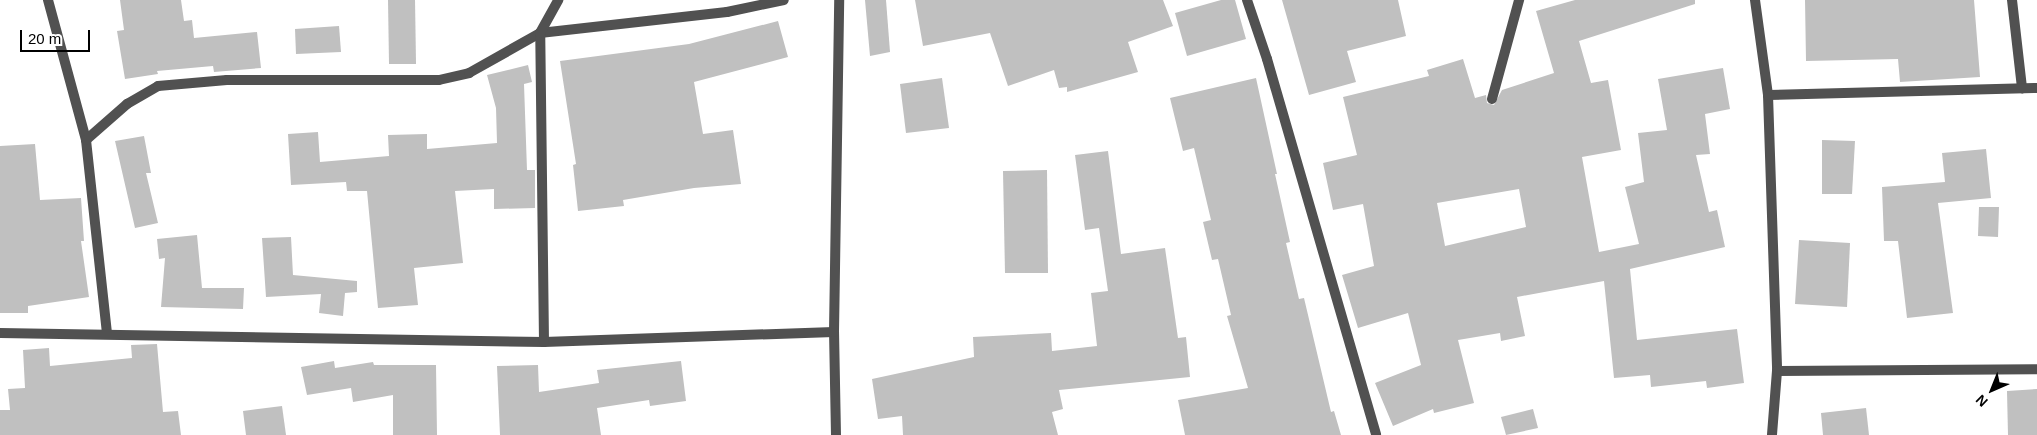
<!DOCTYPE html>
<style>
body{margin:0}
#map{position:relative;width:2037px;height:435px;overflow:hidden;background:#fff;font-family:Arial,sans-serif}
div>[style]{position:absolute}
.building>*{inset:0;background:#c0c0c0}
.minor>*{height:10px;margin:-5px;padding:0 5px;transform-origin:5px;border-radius:5px;background:#515151}
span{translate:-50% -50%;white-space:nowrap;text-align:center;line-height:1.15;-webkit-text-stroke:4.5px #fff;paint-order:stroke}
.north{position:absolute;left:1967px;top:365px;width:50px;height:50px;-webkit-text-stroke:4px #fff;paint-order:stroke;rotate:224deg;font-size:14px;font-weight:700;line-height:20px;text-align:center;color:#000}
.north::after{content:'';display:block;margin:auto;width:18px;height:22px;background:#000;clip-path:polygon(50% 0,100% 100%,50% 72%,0 100%)}
.scale{position:absolute;left:20px;top:30px;width:70px;height:22px;box-sizing:border-box;border:2px solid #000;border-top:0;padding-left:6px;font-size:15px;line-height:18px;white-space:nowrap;color:#000;-webkit-text-stroke:4px #fff;paint-order:stroke}
</style>
<div id="map">
<div class="building">
<div style="clip-path:polygon(120px 0,181px 0,184px 21px,192px 20px,194px 38px,257px 32px,261px 68px,214px 72px,213px 66px,157px 71px,158px 74px,125px 79px,117px 31px,124px 30px)"></div>
<div style="clip-path:polygon(388px 0,415px 0,416px 64px,389px 64px)"></div>
<div style="clip-path:polygon(865px 0,886px 0,890px 52px,870px 56px)"></div>
<div style="clip-path:polygon(915px 0,1163px 0,1173px 26px,1128px 42px,1138px 72px,1067px 92px,1067px 87px,1059px 88px,1054px 70px,1008px 86px,990px 33px,923px 46px)"></div>
<div style="clip-path:polygon(1221px 0,1235px 0,1246px 39px,1187px 56px,1175px 13px)"></div>
<div style="clip-path:polygon(1282px 0,1398px 0,1406px 36px,1347px 51px,1356px 82px,1309px 95px)"></div>
<div style="clip-path:polygon(evenodd,1575px 0,1695px 0,1695px 4px,1579px 41px,1591px 83px,1608px 80px,1621px 150px,1582px 157px,1599px 252px,1639px 244px,1625px 187px,1644px 182px,1638px 133px,1667px 130px,1658px 79px,1723px 68px,1730px 109px,1705px 114px,1710px 154px,1696px 155px,1709px 212px,1717px 210px,1725px 247px,1630px 269px,1637px 340px,1737px 329px,1744px 383px,1707px 388px,1706px 381px,1651px 387px,1650px 375px,1614px 378px,1604px 281px,1517px 297px,1525px 336px,1501px 341px,1500px 333px,1458px 340px,1474px 403px,1434px 413px,1433px 409px,1393px 426px,1375px 383px,1421px 365px,1408px 313px,1358px 328px,1342px 275px,1374px 266px,1363px 204px,1333px 210px,1323px 163px,1357px 155px,1343px 97px,1429px 76px,1427px 70px,1463px 59px,1475px 98px,1486px 95px,1487px 103px,1494px 105px,1502px 90px,1554px 73px,1536px 11px,1575px 0,1519px 189px,1526px 227px,1445px 246px,1437px 203px,1519px 189px)"></div>
<div style="clip-path:polygon(1805px 0,1974px 0,1980px 77px,1900px 82px,1898px 59px,1806px 61px)"></div>
<div style="clip-path:polygon(778px 21px,788px 57px,694px 82px,703px 134px,733px 130px,741px 184px,694px 188px,623px 200px,624px 206px,578px 211px,573px 165px,576px 164px,560px 61px,689px 44px)"></div>
<div style="clip-path:polygon(339px 26px,341px 52px,296px 54px,295px 29px)"></div>
<div style="clip-path:polygon(528px 65px,532px 82px,524px 84px,527px 170px,535px 170px,535px 208px,494px 209px,494px 189px,455px 191px,463px 263px,414px 268px,418px 305px,378px 308px,367px 191px,347px 191px,346px 182px,291px 185px,288px 134px,318px 132px,320px 162px,389px 156px,388px 135px,427px 134px,427px 149px,497px 143px,496px 108px,487px 75px)"></div>
<div style="clip-path:polygon(942px 78px,949px 128px,906px 133px,900px 84px)"></div>
<div style="clip-path:polygon(1256px 78px,1277px 174px,1275px 174px,1290px 242px,1286px 243px,1299px 299px,1304px 298px,1331px 412px,1334px 411px,1341px 435px,1185px 435px,1178px 400px,1248px 388px,1227px 316px,1231px 315px,1218px 259px,1212px 260px,1203px 222px,1211px 220px,1194px 148px,1183px 151px,1170px 98px)"></div>
<div style="clip-path:polygon(144px 136px,151px 173px,146px 173px,158px 223px,135px 228px,115px 141px)"></div>
<div style="clip-path:polygon(1822px 140px,1855px 141px,1852px 194px,1822px 194px)"></div>
<div style="clip-path:polygon(35px 144px,40px 200px,81px 198px,84px 241px,81px 241px,89px 297px,28px 306px,28px 313px,0 313px,0 146px)"></div>
<div style="clip-path:polygon(1986px 149px,1991px 198px,1938px 203px,1953px 313px,1907px 318px,1898px 241px,1884px 241px,1882px 187px,1945px 182px,1942px 153px)"></div>
<div style="clip-path:polygon(1108px 151px,1121px 254px,1165px 248px,1178px 338px,1186px 337px,1190px 377px,1059px 390px,1063px 409px,1052px 412px,1058px 435px,903px 435px,902px 416px,878px 419px,872px 379px,974px 357px,973px 337px,1051px 333px,1052px 351px,1097px 346px,1091px 293px,1108px 291px,1099px 228px,1085px 230px,1075px 155px)"></div>
<div style="clip-path:polygon(1047px 170px,1048px 273px,1005px 273px,1003px 171px)"></div>
<div style="clip-path:polygon(1979px 207px,1999px 207px,1998px 237px,1978px 236px)"></div>
<div style="clip-path:polygon(197px 235px,202px 288px,244px 288px,243px 309px,161px 307px,165px 258px,159px 259px,157px 239px)"></div>
<div style="clip-path:polygon(291px 237px,293px 275px,357px 281px,357px 292px,345px 293px,343px 316px,319px 313px,321px 294px,266px 297px,262px 238px)"></div>
<div style="clip-path:polygon(1799px 240px,1850px 243px,1847px 307px,1795px 304px)"></div>
<div style="clip-path:polygon(157px 344px,163px 412px,178px 411px,181px 435px,0 435px,0 410px,10px 410px,8px 389px,25px 388px,23px 350px,49px 348px,50px 366px,132px 358px,131px 345px)"></div>
<div style="clip-path:polygon(334px 361px,335px 368px,373px 362px,374px 365px,436px 365px,437px 435px,393px 435px,393px 395px,353px 402px,351px 388px,307px 395px,301px 367px)"></div>
<div style="clip-path:polygon(681px 361px,686px 401px,650px 406px,649px 400px,597px 408px,601px 435px,500px 435px,497px 366px,538px 365px,539px 392px,599px 383px,597px 370px)"></div>
<div style="clip-path:polygon(2037px 389px,2037px 435px,2008px 435px,2007px 391px)"></div>
<div style="clip-path:polygon(282px 406px,286px 435px,246px 435px,243px 411px)"></div>
<div style="clip-path:polygon(1866px 408px,1869px 435px,1823px 435px,1821px 413px)"></div>
<div style="clip-path:polygon(1533px 409px,1538px 428px,1506px 435px,1501px 417px)"></div>
</div>
<div class="minor">
<div style="left:48px;top:0;width:145px;rotate:74.8deg"></div>
<div style="left:86px;top:140px;width:195px;rotate:83.8deg"></div>
<div style="left:1247px;top:0;width:62px;rotate:71.3deg"></div>
<div style="left:1267px;top:59px;width:391px;rotate:73.8deg"></div>
<div style="left:1755px;top:0;width:96px;rotate:82.2deg"></div>
<div style="left:1768px;top:95px;width:276px;rotate:88.1deg"></div>
<div style="left:1777px;top:371px;width:64px;rotate:94.5deg"></div>
<div style="left:2012px;top:0;width:89px;rotate:83.5deg"></div>
<div style="left:1768px;top:95px;width:269px;rotate:-1.5deg"></div>
<div style="left:1492px;top:99px;width:103px;rotate:-74.7deg"></div>
<div style="left:86px;top:140px;width:55px;rotate:-41.3deg"></div>
<div style="left:127px;top:104px;width:36px;rotate:-30deg"></div>
<div style="left:158px;top:86px;width:69px;rotate:-5deg"></div>
<div style="left:227px;top:80px;width:212px"></div>
<div style="left:439px;top:80px;width:31px;rotate:-13deg"></div>
<div style="left:469px;top:73px;width:81px;rotate:-29.4deg"></div>
<div style="left:540px;top:33px;width:188px;rotate:-6.4deg"></div>
<div style="left:727px;top:12px;width:58px;rotate:-11.9deg"></div>
<div style="left:0;top:333px;width:544px;rotate:0.95deg"></div>
<div style="left:544px;top:342px;width:290px;rotate:-2deg"></div>
<div style="left:544px;top:342px;width:309px;rotate:-90.7deg"></div>
<div style="left:540px;top:33px;width:38px;rotate:-61deg"></div>
<div style="left:1777px;top:371px;width:260px;rotate:-0.4deg"></div>
<div style="left:836px;top:435px;width:103px;rotate:-91.1deg"></div>
<div style="left:834px;top:332px;width:332px;rotate:-89.1deg"></div>
</div>
<div class="north">N</div>
<div class="scale">20 m</div>
</div>
